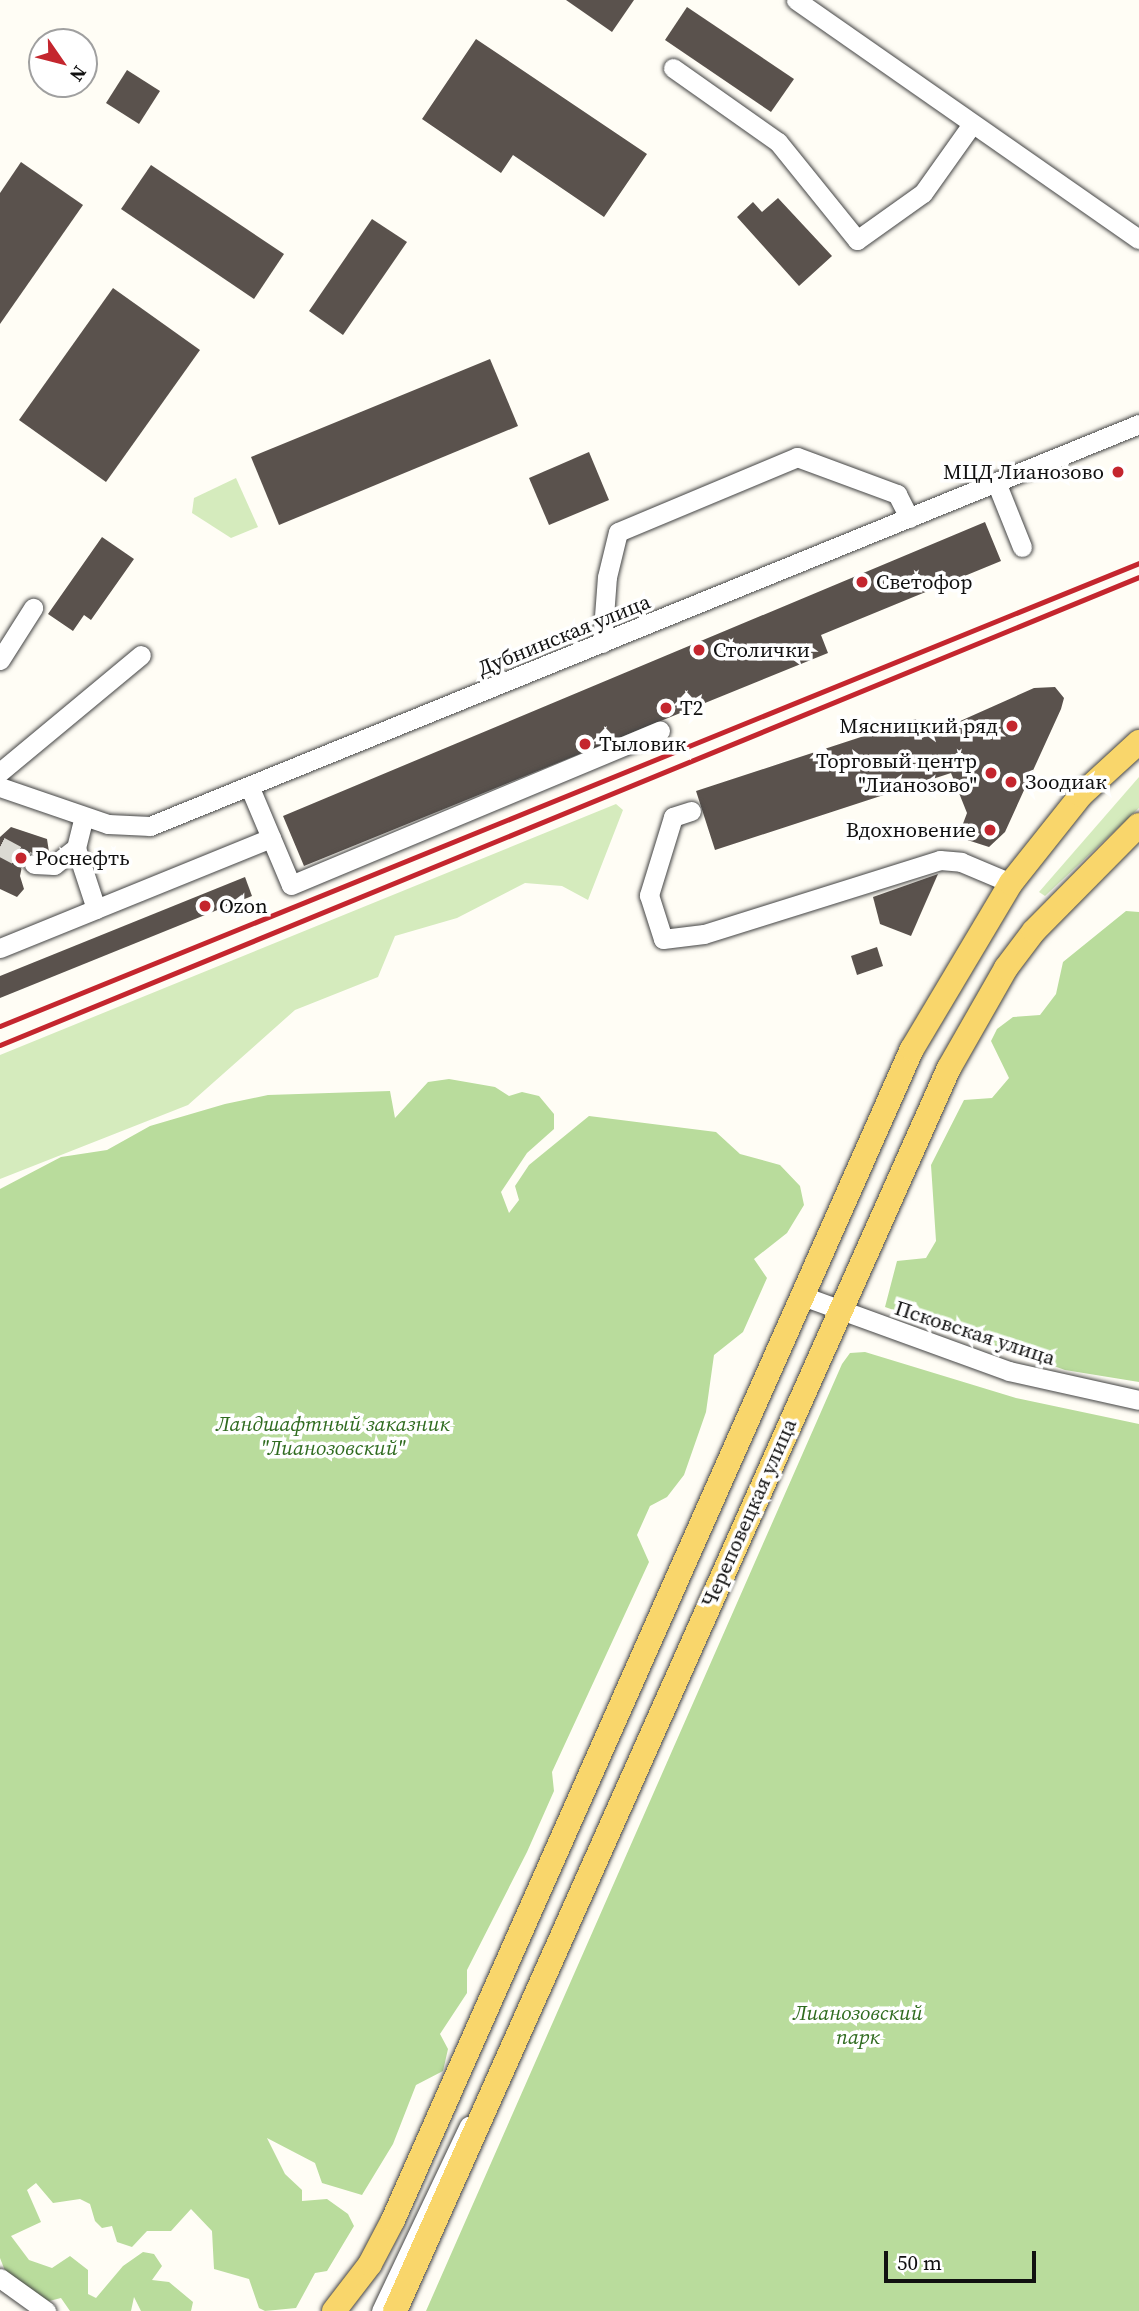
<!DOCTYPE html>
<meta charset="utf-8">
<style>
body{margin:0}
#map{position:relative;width:1139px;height:2311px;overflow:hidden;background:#fffdf5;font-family:"Source Serif 4",serif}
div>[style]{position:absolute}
.green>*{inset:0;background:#d5ebbd}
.forest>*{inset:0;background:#b9dc9c}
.building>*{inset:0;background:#5a524d}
.minor-tunnel>*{height:19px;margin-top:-9.5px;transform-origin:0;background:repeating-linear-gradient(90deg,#dbdad3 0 19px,transparent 0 29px)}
.roads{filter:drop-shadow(0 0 2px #444) drop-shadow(0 0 2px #444)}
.minor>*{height:19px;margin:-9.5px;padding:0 9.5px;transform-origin:9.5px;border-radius:9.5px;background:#fff}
.major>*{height:24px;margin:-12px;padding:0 12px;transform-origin:12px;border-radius:12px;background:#f9d66b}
.rail>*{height:5px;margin:-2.5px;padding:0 2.5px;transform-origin:2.5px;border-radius:2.5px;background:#c4262e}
.dots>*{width:19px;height:19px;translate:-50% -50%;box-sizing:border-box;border:4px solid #fff;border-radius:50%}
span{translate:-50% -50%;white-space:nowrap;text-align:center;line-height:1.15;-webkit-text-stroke:7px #fff;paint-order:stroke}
.poi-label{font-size:21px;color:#111}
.right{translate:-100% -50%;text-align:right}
.left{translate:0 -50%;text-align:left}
.street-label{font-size:21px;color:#111}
.park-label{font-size:21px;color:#2f6b1f;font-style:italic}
.north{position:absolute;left:28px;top:28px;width:70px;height:70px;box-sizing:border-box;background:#fff;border:2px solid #a0a0a0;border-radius:50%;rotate:125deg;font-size:19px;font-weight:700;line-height:28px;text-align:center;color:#111}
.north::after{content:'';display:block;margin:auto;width:24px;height:32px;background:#c4262e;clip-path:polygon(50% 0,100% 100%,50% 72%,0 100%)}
.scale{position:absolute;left:884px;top:2251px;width:152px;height:32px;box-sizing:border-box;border:4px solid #111;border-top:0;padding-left:9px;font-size:21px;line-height:24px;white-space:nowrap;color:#111;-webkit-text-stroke:5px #fff;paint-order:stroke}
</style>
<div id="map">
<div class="green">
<div style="clip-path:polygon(236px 478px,258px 527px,231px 538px,192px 513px,194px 498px)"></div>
<div style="clip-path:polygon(1139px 777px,1139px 808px,1045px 896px,1039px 892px)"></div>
<div style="clip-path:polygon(616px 804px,623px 810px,588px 900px,562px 886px,525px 883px,457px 918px,395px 936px,378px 977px,295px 1010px,188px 1105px,0 1179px,0 1055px)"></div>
</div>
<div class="forest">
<div style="clip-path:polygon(1126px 911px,1139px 912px,1139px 1382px,1065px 1370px,885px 1307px,897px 1261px,926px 1258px,936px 1241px,931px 1165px,964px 1100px,992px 1098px,1009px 1078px,991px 1041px,997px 1029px,1013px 1017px,1040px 1015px,1056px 994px,1063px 962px)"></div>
<div style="clip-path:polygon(449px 1079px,495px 1087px,509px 1096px,522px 1092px,539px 1096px,554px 1114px,554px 1129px,527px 1153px,501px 1192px,509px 1213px,519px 1200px,515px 1186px,529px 1165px,589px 1116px,716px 1132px,740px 1154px,780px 1165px,800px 1186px,804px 1205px,787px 1233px,754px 1259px,767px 1278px,743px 1332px,714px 1355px,706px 1412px,684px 1475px,667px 1497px,650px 1506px,637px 1535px,649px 1562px,552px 1772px,554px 1791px,527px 1852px,467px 1970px,467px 1993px,440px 2034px,448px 2049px,443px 2071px,416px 2085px,393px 2144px,362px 2195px,322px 2183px,315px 2163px,267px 2138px,285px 2174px,302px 2190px,302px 2201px,327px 2199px,348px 2214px,354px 2226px,327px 2271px,315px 2273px,296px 2308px,265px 2311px,259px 2308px,249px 2279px,214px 2269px,212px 2231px,191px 2209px,171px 2231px,147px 2231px,132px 2247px,117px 2242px,112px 2226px,102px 2228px,95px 2221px,90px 2204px,80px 2199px,53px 2203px,36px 2183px,27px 2190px,41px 2222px,11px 2236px,29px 2260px,52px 2268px,70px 2256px,88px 2270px,88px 2294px,96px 2298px,123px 2266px,143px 2252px,154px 2254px,162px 2266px,152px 2280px,169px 2282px,193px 2302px,191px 2311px,141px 2311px,134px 2297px,131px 2311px,70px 2311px,61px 2298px,49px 2301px,9px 2281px,0 2258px,0 1189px,61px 1157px,107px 1150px,150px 1126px,225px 1104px,268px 1095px,390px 1091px,395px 1118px,428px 1082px)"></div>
<div style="clip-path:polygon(865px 1352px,1016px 1398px,1139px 1424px,1139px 2311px,426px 2311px,842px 1364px,850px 1353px)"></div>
</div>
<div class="building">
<div style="clip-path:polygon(566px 0,634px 0,612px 32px)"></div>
<div style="clip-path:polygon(687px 7px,794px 79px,771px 112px,665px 40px)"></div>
<div style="clip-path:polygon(476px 39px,647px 154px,604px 217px,513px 155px,501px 173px,422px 119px)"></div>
<div style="clip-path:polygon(127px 70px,160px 91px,139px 124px,106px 103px)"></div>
<div style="clip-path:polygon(21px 162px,83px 205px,0 324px,0 193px)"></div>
<div style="clip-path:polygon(151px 165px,284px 254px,254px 299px,121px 209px)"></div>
<div style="clip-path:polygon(778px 198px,832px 256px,799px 286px,737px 217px,753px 202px,762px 212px)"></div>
<div style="clip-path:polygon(372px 219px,407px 242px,343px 335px,309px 311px)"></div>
<div style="clip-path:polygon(113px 288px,200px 350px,106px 482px,19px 420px)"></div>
<div style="clip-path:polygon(490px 359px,518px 426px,279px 525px,251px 457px)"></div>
<div style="clip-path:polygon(589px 452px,609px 500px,549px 525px,529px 478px)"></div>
<div style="clip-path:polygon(985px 522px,1001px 561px,821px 635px,828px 653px,304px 866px,283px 816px)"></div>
<div style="clip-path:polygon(102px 537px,134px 559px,91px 620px,84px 615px,73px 631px,48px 614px)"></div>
<div style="clip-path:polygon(1055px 687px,1064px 698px,1061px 709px,1005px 832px,989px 847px,958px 837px,967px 813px,951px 773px,715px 850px,696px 791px,916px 719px,922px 738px,1034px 688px)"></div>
<div style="clip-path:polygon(11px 827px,47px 839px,49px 852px,24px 857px,20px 876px,24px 889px,17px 897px,0 889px,0 837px)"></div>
<div style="clip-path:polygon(938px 874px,911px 936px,880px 924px,873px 897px)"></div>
<div style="clip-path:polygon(245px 877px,252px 896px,0 998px,0 976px)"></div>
<div style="clip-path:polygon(877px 947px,883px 966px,857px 975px,851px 956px)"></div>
</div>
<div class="minor-tunnel">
<div style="left:0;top:846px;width:38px;rotate:28deg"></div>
</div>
<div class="roads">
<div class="minor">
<div style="left:796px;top:0;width:418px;rotate:34.9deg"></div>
<div style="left:673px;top:68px;width:128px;rotate:35.2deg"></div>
<div style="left:778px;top:142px;width:126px;rotate:51.1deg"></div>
<div style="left:857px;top:240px;width:81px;rotate:-35.5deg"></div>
<div style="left:923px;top:193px;width:85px;rotate:-54.6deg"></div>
<div style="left:996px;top:482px;width:70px;rotate:68.2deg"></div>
<div style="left:602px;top:643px;width:66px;rotate:-85.7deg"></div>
<div style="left:607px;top:577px;width:46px;rotate:-76.3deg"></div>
<div style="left:618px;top:532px;width:194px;rotate:-22.7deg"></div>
<div style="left:797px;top:457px;width:107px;rotate:20.3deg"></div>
<div style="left:897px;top:494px;width:27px;rotate:63deg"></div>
<div style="left:0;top:660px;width:62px;rotate:-57.6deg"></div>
<div style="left:0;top:772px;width:183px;rotate:-39.7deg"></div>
<div style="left:0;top:787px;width:114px;rotate:18.9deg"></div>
<div style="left:108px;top:824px;width:42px;rotate:2.7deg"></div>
<div style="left:150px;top:826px;width:1068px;rotate:-22.12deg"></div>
<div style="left:250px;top:788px;width:105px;rotate:67.1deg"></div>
<div style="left:291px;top:885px;width:400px;rotate:-22.7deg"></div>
<div style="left:691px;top:811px;width:19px;rotate:162deg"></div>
<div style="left:673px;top:817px;width:82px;rotate:107.1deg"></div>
<div style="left:649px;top:895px;width:46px;rotate:72.3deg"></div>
<div style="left:663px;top:939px;width:41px;rotate:-7deg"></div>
<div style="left:704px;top:934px;width:247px;rotate:-17.4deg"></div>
<div style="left:940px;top:860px;width:21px;rotate:5deg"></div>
<div style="left:961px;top:862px;width:54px;rotate:22.8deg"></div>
<div style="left:76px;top:848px;width:64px;rotate:71.8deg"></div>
<div style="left:96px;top:909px;width:189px;rotate:-22.1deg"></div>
<div style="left:34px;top:864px;width:20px;rotate:3deg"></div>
<div style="left:54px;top:865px;width:28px;rotate:-38deg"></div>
<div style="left:76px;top:848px;width:32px;rotate:-76deg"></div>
<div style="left:0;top:948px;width:104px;rotate:-22.1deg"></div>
<div style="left:800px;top:1295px;width:222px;rotate:20deg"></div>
<div style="left:1009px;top:1371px;width:133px;rotate:12.6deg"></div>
<div style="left:0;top:2278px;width:57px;rotate:35.7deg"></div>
<div style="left:381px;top:2311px;width:205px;rotate:-64.6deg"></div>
</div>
<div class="major">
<div style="left:334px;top:2311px;width:59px;rotate:-52.5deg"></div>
<div style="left:370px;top:2264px;width:50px;rotate:-62.4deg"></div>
<div style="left:393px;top:2220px;width:1281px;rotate:-66.1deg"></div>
<div style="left:912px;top:1049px;width:193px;rotate:-59.2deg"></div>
<div style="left:1011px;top:883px;width:112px;rotate:-51.5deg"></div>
<div style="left:1081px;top:795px;width:79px;rotate:-42.4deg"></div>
<div style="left:395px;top:2311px;width:1361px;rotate:-65.98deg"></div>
<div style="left:949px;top:1068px;width:115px;rotate:-60.3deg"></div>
<div style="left:1006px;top:968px;width:46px;rotate:-52.9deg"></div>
<div style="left:1034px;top:931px;width:149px;rotate:-45.3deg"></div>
</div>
</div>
<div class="rail">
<div style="left:0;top:1026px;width:1230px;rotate:-22.12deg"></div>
<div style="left:0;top:1045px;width:1231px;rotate:-22.34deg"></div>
</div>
<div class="dots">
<div style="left:1118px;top:472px;background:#c4262e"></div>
<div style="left:862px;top:582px;background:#c4262e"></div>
<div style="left:699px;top:650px;background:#c4262e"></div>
<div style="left:666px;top:708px;background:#c4262e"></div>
<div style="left:1012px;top:726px;background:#c4262e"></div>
<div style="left:585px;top:744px;background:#c4262e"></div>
<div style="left:991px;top:773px;background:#c4262e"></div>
<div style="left:1011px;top:782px;background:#c4262e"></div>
<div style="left:990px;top:830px;background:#c4262e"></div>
<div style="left:21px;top:858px;background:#c4262e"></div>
<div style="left:205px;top:906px;background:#c4262e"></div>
</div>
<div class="poi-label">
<span class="right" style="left:1104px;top:472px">МЦД Лианозово</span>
<span class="left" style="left:876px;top:582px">Светофор</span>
<span class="left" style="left:713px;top:650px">Столички</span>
<span class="left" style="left:680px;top:708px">T2</span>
<span class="right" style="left:998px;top:726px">Мясницкий ряд</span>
<span class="left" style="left:599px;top:744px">Тыловик</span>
<span class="right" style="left:977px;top:773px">Торговый центр<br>"Лианозово"</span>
<span class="left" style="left:1025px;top:782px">Зоодиак</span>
<span class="right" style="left:976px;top:830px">Вдохновение</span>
<span class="left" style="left:35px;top:858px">Роснефть</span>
<span class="left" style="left:219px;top:906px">Ozon</span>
</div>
<div class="street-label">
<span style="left:564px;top:635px;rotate:-22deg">Дубнинская улица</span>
<span style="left:975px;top:1333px;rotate:18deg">Псковская улица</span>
<span style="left:749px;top:1513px;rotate:-66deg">Череповецкая улица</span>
</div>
<div class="park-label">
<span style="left:333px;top:1436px">Ландшафтный заказник<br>"Лианозовский"</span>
<span style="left:858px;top:2025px">Лианозовский<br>парк</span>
</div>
<div class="north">N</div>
<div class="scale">50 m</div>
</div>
